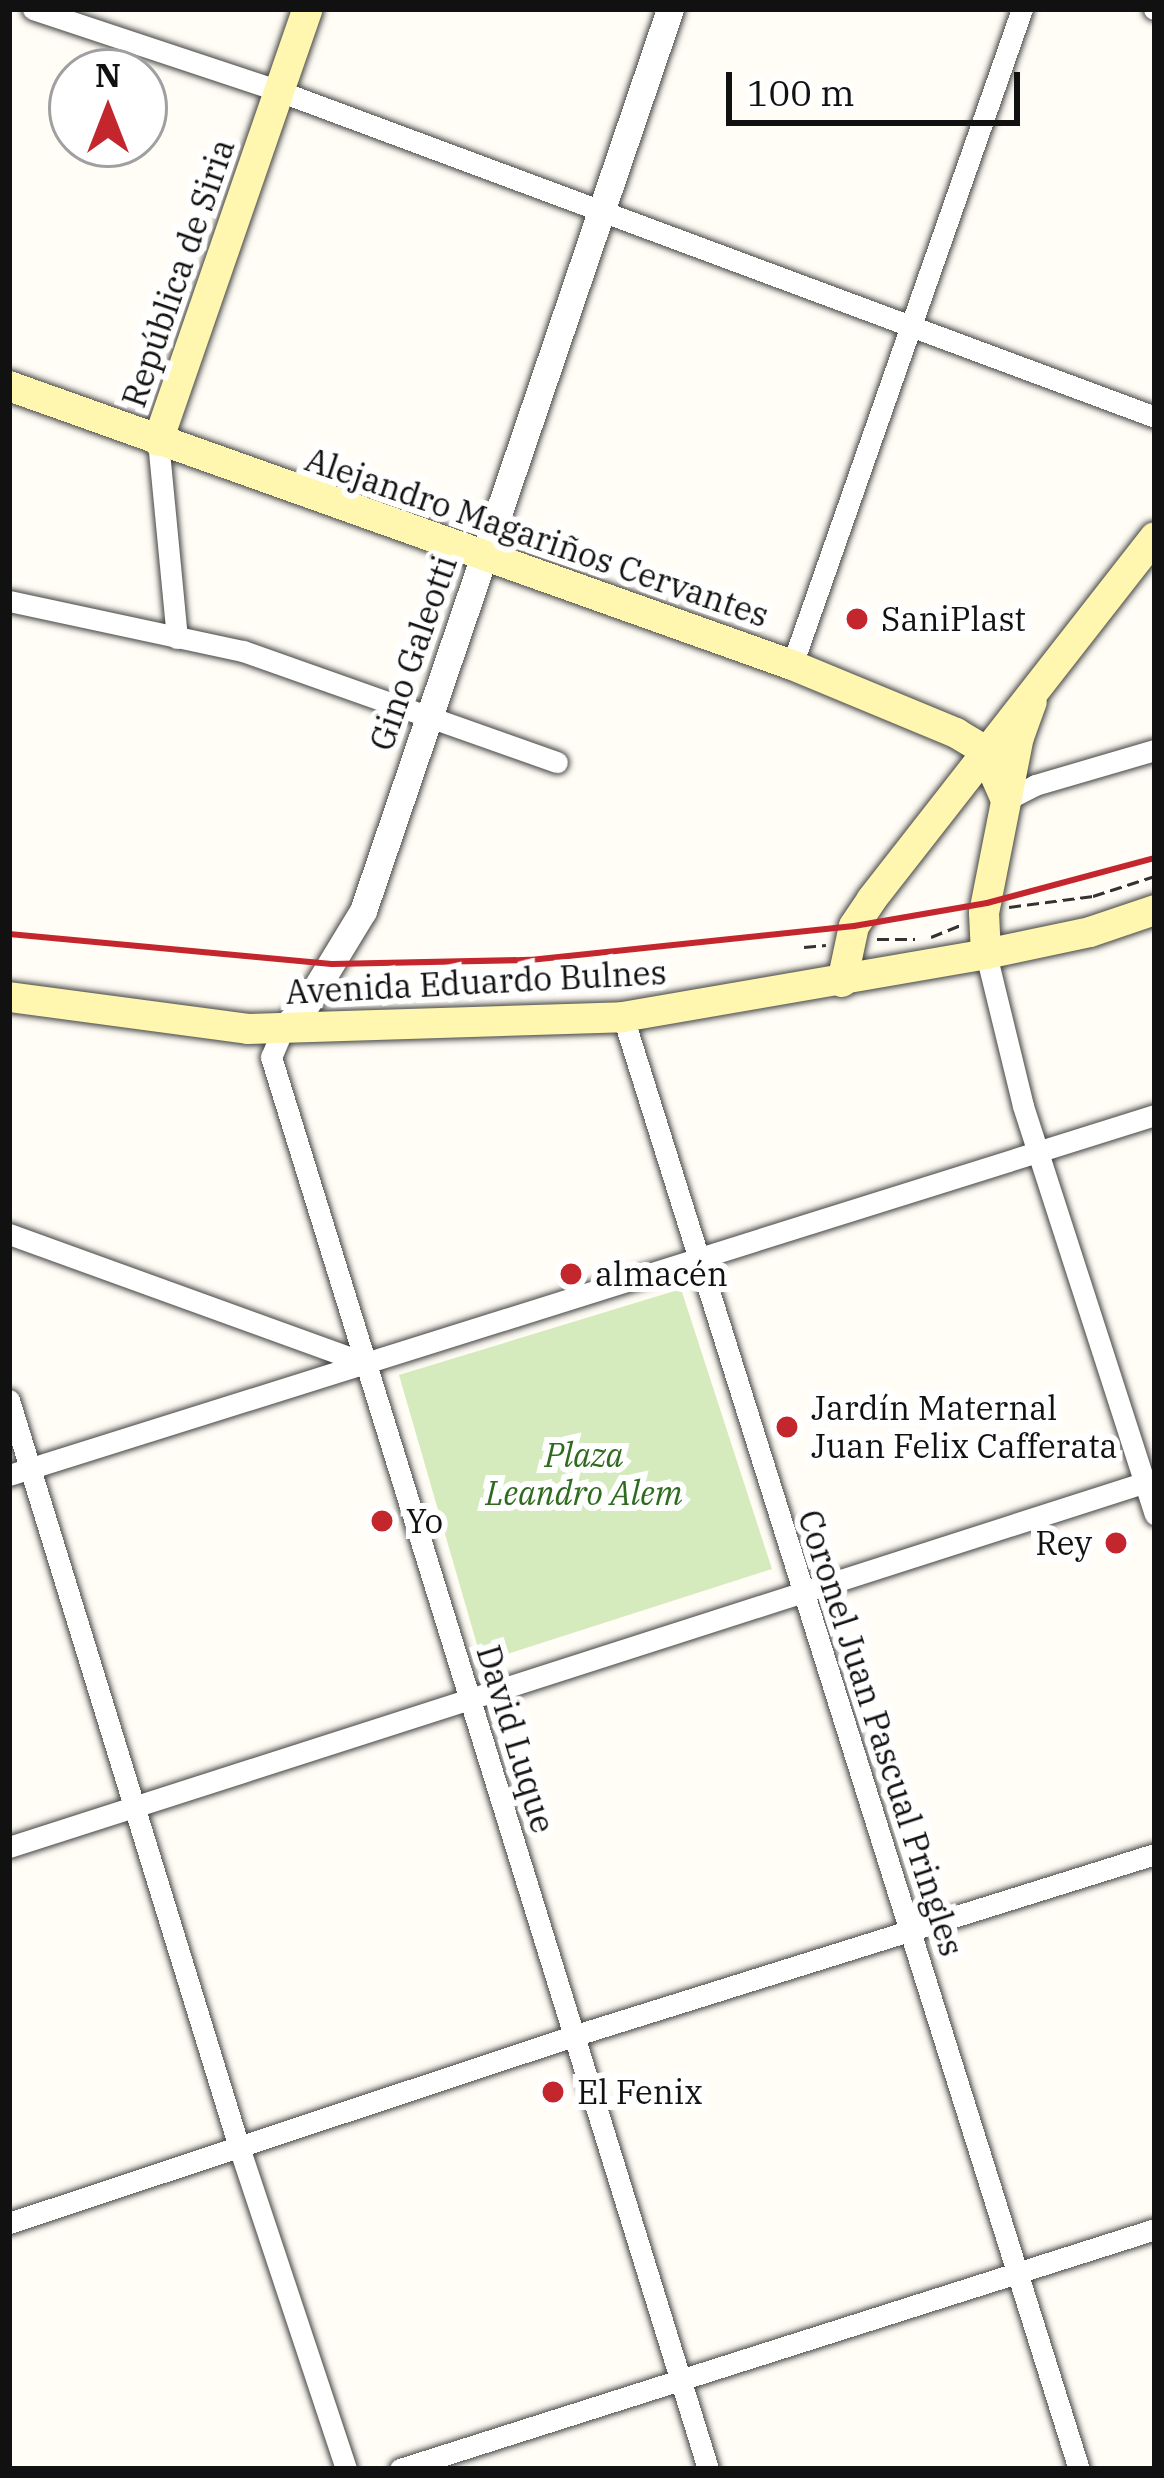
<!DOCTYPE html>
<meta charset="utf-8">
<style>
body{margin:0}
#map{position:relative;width:1164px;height:2478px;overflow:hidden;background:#fffdf5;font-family:"IBM Plex Serif",serif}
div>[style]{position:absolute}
.green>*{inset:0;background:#d5ebbd}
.path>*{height:3px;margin-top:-1.5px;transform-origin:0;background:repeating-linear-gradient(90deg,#333 0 12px,transparent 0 18px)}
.roads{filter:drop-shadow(0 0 3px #444) drop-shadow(0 0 3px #444)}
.minor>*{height:21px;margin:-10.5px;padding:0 10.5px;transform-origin:10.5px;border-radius:10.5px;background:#fff}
.tertiary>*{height:27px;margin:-13.5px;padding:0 13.5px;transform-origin:13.5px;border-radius:13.5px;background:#fff}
.secondary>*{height:30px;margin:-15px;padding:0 15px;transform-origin:15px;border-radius:15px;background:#fff6b0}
.rail>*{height:6px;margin:-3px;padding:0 3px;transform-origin:3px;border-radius:3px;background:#c4262e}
.dots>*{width:33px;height:33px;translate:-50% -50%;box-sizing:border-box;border:6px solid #fff;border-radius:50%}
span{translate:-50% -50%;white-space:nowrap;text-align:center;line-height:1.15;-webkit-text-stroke:12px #fff;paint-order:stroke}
.street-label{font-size:33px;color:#111}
.poi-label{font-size:33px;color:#111}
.left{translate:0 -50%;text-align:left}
.right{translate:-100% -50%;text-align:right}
.park-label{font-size:33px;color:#2f6b1f;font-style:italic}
.frame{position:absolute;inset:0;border:12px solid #111;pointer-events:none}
.north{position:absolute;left:48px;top:48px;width:120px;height:120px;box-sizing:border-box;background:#fff;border:3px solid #a0a0a0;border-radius:50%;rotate:0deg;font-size:33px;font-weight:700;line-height:48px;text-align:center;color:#111}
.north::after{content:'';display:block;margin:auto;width:42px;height:54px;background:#c4262e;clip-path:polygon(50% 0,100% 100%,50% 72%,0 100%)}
.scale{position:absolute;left:726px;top:72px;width:294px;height:54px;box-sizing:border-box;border:6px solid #111;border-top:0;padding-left:15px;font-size:36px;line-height:42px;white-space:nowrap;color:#111;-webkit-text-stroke:9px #fff;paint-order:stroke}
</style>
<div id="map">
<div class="green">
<div style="clip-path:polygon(681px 1289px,772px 1569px,482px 1662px,399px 1375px)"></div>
</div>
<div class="path">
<div style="left:1009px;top:907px;width:85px;rotate:-7.5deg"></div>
<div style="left:1093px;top:896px;width:65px;rotate:-17.9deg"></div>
<div style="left:931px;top:937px;width:32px;rotate:-22deg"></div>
<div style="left:877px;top:939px;width:38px"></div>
<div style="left:804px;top:947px;width:22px;rotate:-5deg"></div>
</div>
<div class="roads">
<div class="minor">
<div style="left:33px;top:9px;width:259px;rotate:18.4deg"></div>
<div style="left:279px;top:91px;width:935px;rotate:20.41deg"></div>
<div style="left:1154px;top:9px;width:1px"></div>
<div style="left:158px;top:441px;width:198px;rotate:84.5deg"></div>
<div style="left:9px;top:601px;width:239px;rotate:12.1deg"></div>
<div style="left:243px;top:651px;width:333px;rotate:19.5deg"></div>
<div style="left:792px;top:665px;width:695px;rotate:-70.68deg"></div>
<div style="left:1006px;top:800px;width:33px;rotate:-27deg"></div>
<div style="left:1035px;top:785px;width:125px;rotate:-16.3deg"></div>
<div style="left:986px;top:954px;width:156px;rotate:76.3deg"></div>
<div style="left:1023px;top:1106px;width:429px;rotate:72.1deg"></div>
<div style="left:623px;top:1017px;width:1522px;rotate:72.57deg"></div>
<div style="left:283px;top:1029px;width:30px;rotate:113deg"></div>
<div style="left:271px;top:1057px;width:1478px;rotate:72.8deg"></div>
<div style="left:9px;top:1234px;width:379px;rotate:19.9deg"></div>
<div style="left:9px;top:1400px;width:782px;rotate:72.89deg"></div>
<div style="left:239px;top:2147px;width:339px;rotate:71.6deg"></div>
<div style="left:9px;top:1475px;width:1201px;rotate:-17.44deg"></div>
<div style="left:9px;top:1847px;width:1204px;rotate:-17.8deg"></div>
<div style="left:9px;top:2223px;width:594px;rotate:-18.34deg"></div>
<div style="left:573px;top:2036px;width:610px;rotate:-17.37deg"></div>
<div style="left:400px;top:2469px;width:792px;rotate:-17.63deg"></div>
</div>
<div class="tertiary">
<div style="left:283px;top:1029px;width:30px;rotate:-45deg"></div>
<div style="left:304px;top:1008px;width:114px;rotate:-58.7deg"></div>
<div style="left:363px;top:911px;width:953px;rotate:-71.2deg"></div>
</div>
<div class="secondary">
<div style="left:9px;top:386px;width:831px;rotate:19.61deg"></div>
<div style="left:792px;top:665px;width:178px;rotate:22.5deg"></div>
<div style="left:956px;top:733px;width:33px;rotate:31deg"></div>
<div style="left:984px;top:750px;width:55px;rotate:66.3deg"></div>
<div style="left:158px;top:441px;width:457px;rotate:-70.9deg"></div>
<div style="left:986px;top:954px;width:41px;rotate:-92.8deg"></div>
<div style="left:984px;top:913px;width:179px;rotate:-78.8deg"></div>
<div style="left:1019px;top:737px;width:37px;rotate:-70deg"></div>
<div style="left:842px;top:982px;width:57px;rotate:-77.9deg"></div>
<div style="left:854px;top:926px;width:32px;rotate:-56deg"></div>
<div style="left:872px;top:899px;width:459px;rotate:-52deg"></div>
<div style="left:9px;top:997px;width:241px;rotate:7.6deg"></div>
<div style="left:248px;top:1029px;width:375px;rotate:-1.8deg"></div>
<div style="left:623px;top:1017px;width:368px;rotate:-9.8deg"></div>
<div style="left:986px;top:954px;width:106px;rotate:-11.9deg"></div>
<div style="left:1090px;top:932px;width:69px;rotate:-18.7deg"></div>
</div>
</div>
<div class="rail">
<div style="left:9px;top:934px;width:324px;rotate:5.3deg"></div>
<div style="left:332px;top:964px;width:198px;rotate:-1.2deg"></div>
<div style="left:530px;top:960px;width:326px;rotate:-6deg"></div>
<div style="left:854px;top:926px;width:135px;rotate:-9.8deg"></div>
<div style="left:987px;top:903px;width:174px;rotate:-15deg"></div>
</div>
<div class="dots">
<div style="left:857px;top:619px;background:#c4262e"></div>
<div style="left:571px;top:1274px;background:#c4262e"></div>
<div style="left:787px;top:1427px;background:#c4262e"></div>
<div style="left:382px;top:1521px;background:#c4262e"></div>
<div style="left:1116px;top:1543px;background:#c4262e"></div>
<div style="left:553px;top:2092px;background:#c4262e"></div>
</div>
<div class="street-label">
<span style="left:178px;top:273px;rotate:-71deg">República de Siria</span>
<span style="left:537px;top:537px;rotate:19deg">Alejandro Magariños Cervantes</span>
<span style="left:413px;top:653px;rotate:-71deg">Gino Galeotti</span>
<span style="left:476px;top:982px;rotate:-3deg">Avenida Eduardo Bulnes</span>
<span style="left:881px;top:1733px;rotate:72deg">Coronel Juan Pascual Pringles</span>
<span style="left:516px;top:1739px;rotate:73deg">David Luque</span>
</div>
<div class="poi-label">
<span class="left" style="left:881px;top:619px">SaniPlast</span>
<span class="left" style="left:595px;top:1274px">almacén</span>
<span class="left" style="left:811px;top:1427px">Jardín Maternal<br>Juan Felix Cafferata</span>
<span class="left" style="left:406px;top:1521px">Yo</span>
<span class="right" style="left:1092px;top:1543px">Rey</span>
<span class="left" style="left:577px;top:2092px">El Fenix</span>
</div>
<div class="park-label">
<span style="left:584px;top:1474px">Plaza<br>Leandro Alem</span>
</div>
<div class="frame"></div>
<div class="north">N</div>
<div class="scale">100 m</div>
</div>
